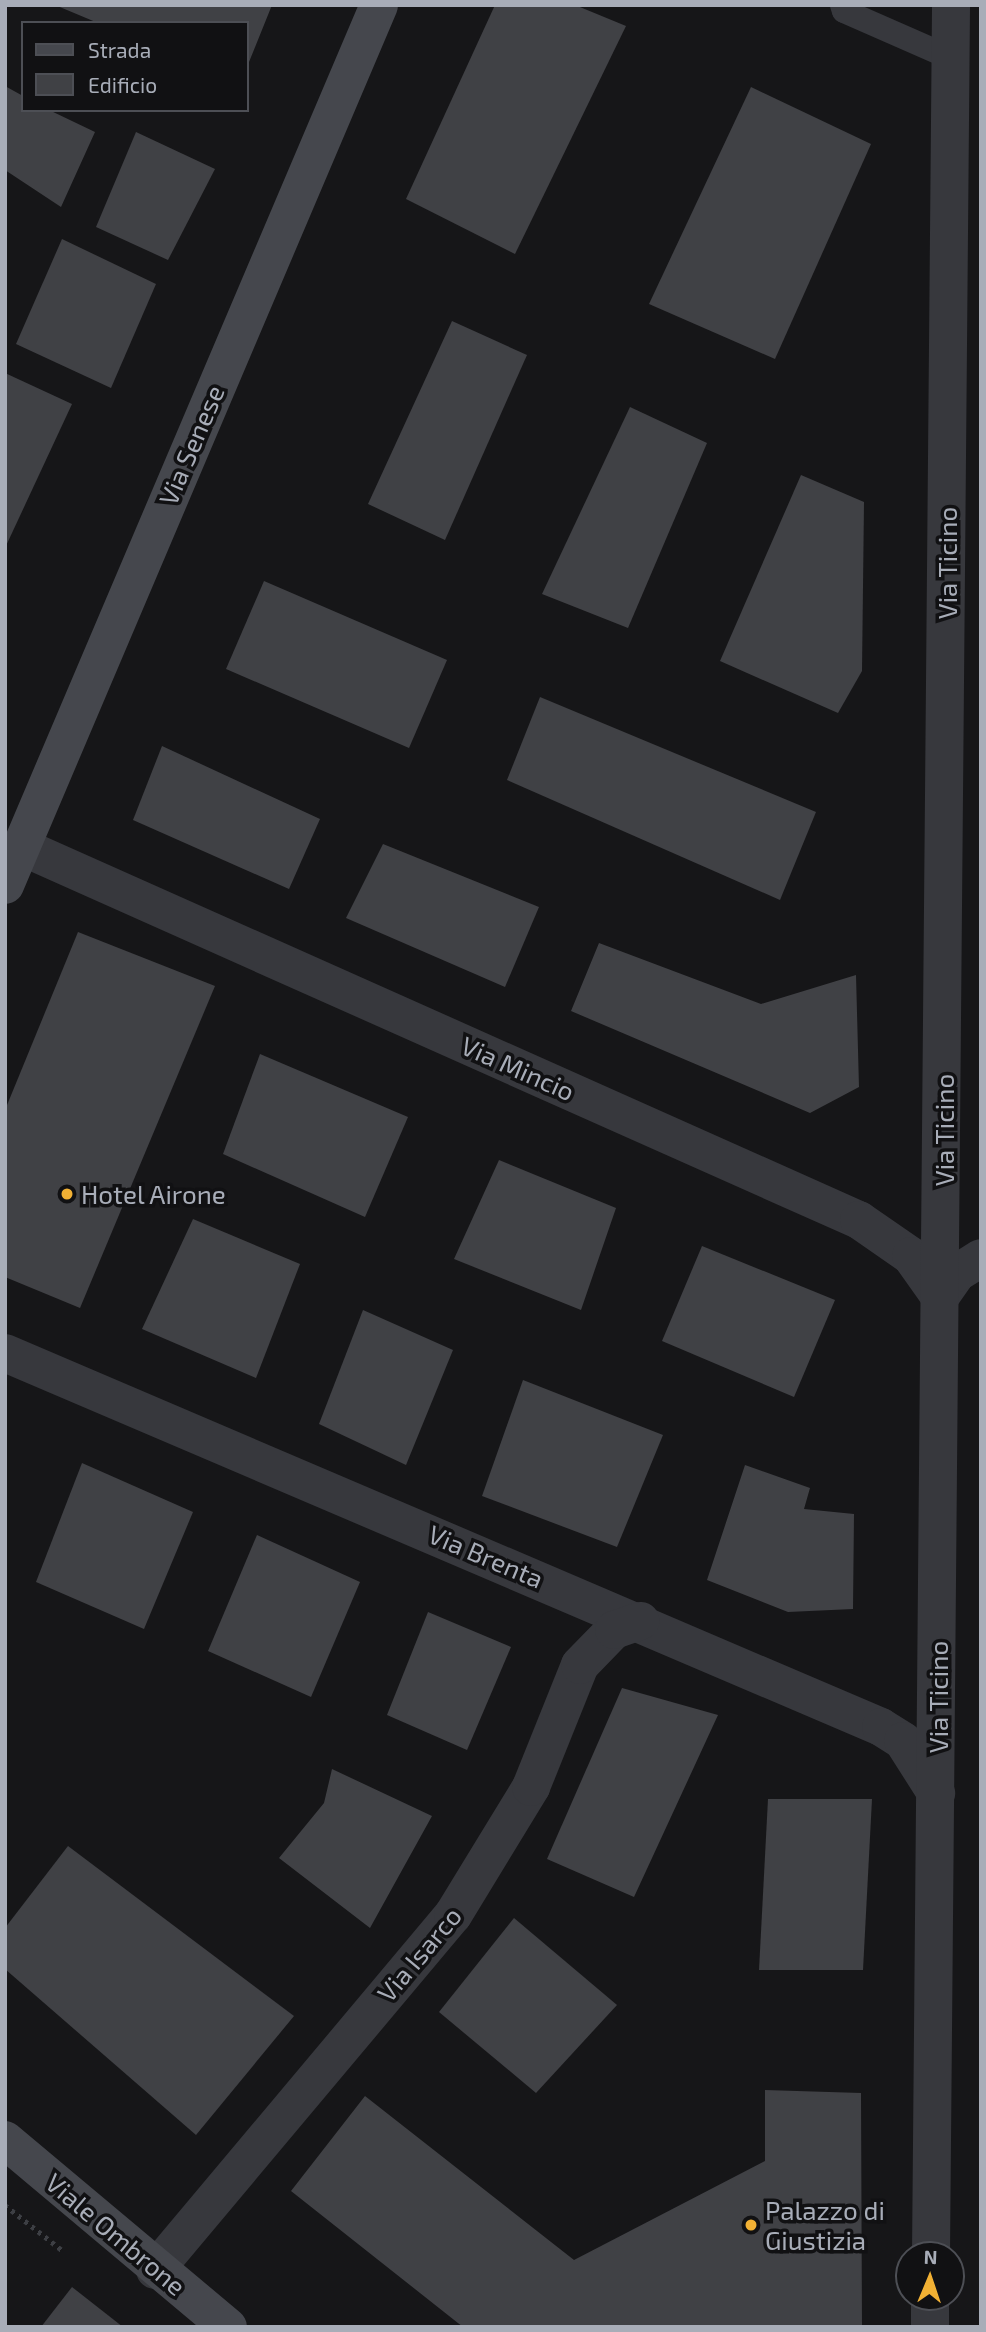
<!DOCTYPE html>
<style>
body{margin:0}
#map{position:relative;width:986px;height:2332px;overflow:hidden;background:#161618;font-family:"Exo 2",sans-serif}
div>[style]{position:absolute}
.building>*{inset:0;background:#404145}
.path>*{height:4.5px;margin-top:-2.25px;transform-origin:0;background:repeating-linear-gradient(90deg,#3d3f44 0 3.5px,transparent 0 8.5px)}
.lane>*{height:24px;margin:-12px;padding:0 12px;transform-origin:12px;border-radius:12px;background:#37383d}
.street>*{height:38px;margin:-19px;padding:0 19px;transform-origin:19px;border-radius:19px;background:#37383d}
.secondary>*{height:38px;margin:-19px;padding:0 19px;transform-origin:19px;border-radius:19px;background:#45474d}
.dots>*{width:19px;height:19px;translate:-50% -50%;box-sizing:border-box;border:4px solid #111113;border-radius:50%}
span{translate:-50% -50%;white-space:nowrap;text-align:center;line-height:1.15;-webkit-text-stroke:7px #111113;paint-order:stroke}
.street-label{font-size:26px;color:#a8adb8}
.poi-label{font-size:26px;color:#a8adb8}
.left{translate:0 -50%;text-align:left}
.frame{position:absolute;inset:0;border:7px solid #a8adb8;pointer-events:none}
.legend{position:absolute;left:21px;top:21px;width:228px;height:91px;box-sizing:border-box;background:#111113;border:2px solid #4d4f55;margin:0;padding:9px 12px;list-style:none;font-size:21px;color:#a8adb8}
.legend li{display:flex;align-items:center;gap:14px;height:35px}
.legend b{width:35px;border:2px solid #4d4f55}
.north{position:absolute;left:895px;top:2241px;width:70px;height:70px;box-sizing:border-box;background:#111113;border:2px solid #4d4f55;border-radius:50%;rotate:2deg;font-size:19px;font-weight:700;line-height:28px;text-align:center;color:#a8adb8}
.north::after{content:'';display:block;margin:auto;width:24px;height:32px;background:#f2b134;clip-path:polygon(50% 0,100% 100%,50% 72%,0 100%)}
</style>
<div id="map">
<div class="building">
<div style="clip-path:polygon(55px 5px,272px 5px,247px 67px,247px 23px,98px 23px)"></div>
<div style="clip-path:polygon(495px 5px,575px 5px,626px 26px,515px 254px,406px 199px)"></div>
<div style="clip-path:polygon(5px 86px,23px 96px,23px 110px,49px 110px,95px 132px,61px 207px,5px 170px)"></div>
<div style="clip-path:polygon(751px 87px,871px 144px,775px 359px,649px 304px)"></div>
<div style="clip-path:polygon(136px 132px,215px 169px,168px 260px,96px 227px)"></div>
<div style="clip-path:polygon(62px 239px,156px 284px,111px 388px,16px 344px)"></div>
<div style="clip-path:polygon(452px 321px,527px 355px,445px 540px,368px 504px)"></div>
<div style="clip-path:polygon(5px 373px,72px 404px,5px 548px)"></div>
<div style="clip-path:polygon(630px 407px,707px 443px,628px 628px,542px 594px)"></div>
<div style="clip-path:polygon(801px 475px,864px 502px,862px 671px,838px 713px,720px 661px)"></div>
<div style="clip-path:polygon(264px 581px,447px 660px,409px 748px,226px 669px)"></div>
<div style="clip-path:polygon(540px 697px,816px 812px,780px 900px,507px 780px)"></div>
<div style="clip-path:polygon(162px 746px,320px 819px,289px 889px,133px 820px)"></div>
<div style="clip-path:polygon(383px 844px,539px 907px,505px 987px,346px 918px)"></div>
<div style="clip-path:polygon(78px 932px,215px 986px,80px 1308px,5px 1277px,5px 1110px)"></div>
<div style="clip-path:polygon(599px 943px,761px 1004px,856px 975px,859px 1087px,810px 1113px,571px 1011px)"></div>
<div style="clip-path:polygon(260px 1054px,408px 1117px,365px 1217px,223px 1154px)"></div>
<div style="clip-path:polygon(499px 1160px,616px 1208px,581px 1310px,454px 1259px)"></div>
<div style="clip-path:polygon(193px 1219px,300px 1264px,256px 1378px,142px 1329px)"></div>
<div style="clip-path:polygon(702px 1246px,835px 1300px,794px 1397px,662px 1341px)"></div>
<div style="clip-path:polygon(363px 1310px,453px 1350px,406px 1465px,319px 1424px)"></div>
<div style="clip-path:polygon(523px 1380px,663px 1435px,617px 1547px,482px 1496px)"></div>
<div style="clip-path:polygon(82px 1463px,193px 1512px,144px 1629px,36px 1582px)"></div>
<div style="clip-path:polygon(745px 1465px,810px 1488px,804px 1509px,854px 1514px,853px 1609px,788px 1612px,707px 1580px)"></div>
<div style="clip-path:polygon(257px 1535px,360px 1582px,311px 1697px,208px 1651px)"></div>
<div style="clip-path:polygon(428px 1612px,511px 1647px,467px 1750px,387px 1715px)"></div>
<div style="clip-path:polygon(622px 1688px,718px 1715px,634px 1897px,547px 1859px)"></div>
<div style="clip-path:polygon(332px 1769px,432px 1816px,370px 1928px,279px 1858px,324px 1803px)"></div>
<div style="clip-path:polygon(768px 1799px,872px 1799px,863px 1970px,759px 1970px)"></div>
<div style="clip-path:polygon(68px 1846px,294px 2016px,196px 2135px,5px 1969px,5px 1928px)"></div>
<div style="clip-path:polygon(514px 1918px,617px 2005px,536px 2093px,439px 2012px)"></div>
<div style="clip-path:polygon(765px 2090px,861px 2093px,862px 2327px,463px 2327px,291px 2191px,365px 2096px,574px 2260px,765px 2161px)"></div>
<div style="clip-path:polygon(72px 2287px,123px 2327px,41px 2327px)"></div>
</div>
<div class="path">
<div style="left:5px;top:2205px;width:73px;rotate:38.3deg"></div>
</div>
<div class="lane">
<div style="left:842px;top:5px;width:6px;rotate:72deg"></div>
<div style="left:844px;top:11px;width:117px;rotate:23.7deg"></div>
</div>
<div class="street">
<div style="left:20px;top:846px;width:919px;rotate:24.03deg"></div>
<div style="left:859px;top:1220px;width:63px;rotate:34.7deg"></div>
<div style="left:911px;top:1256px;width:50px;rotate:54.7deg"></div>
<div style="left:940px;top:1297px;width:29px;rotate:-55deg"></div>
<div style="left:957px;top:1273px;width:28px;rotate:-32deg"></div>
<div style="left:5px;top:1353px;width:952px;rotate:23.12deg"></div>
<div style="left:881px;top:1727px;width:26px;rotate:32deg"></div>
<div style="left:903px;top:1741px;width:62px;rotate:57.6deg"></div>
<div style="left:931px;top:2255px;width:2250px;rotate:-89.49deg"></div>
<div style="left:155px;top:2270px;width:463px;rotate:-50deg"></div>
<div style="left:453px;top:1915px;width:150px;rotate:-58.6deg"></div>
<div style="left:531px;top:1787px;width:131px;rotate:-68.1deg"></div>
<div style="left:580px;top:1665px;width:49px;rotate:-45.8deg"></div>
<div style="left:614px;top:1630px;width:28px;rotate:-19deg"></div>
<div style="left:930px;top:2327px;width:30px;rotate:-90deg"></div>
</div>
<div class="secondary">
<div style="left:5px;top:885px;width:956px;rotate:-66.97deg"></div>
<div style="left:5px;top:2140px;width:291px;rotate:40deg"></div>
</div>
<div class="dots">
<div style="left:67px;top:1194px;background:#f2b134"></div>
<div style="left:751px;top:2225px;background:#f2b134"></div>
</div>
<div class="street-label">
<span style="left:191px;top:445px;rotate:-67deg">Via Senese</span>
<span style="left:947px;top:563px;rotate:-90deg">Via Ticino</span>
<span style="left:518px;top:1068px;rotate:24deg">Via Mincio</span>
<span style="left:944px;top:1130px;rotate:-90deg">Via Ticino</span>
<span style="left:486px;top:1556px;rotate:23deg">Via Brenta</span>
<span style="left:938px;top:1697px;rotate:-90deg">Via Ticino</span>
<span style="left:419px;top:1954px;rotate:-50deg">Via Isarco</span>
<span style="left:116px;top:2234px;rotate:40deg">Viale Ombrone</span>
</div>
<div class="poi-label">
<span class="left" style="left:81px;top:1194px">Hotel Airone</span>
<span class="left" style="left:765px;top:2225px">Palazzo di<br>Giustizia</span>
</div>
<div class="frame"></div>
<ul class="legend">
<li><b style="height:9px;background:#45474d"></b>Strada</li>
<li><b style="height:19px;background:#404145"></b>Edificio</li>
</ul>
<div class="north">N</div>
</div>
